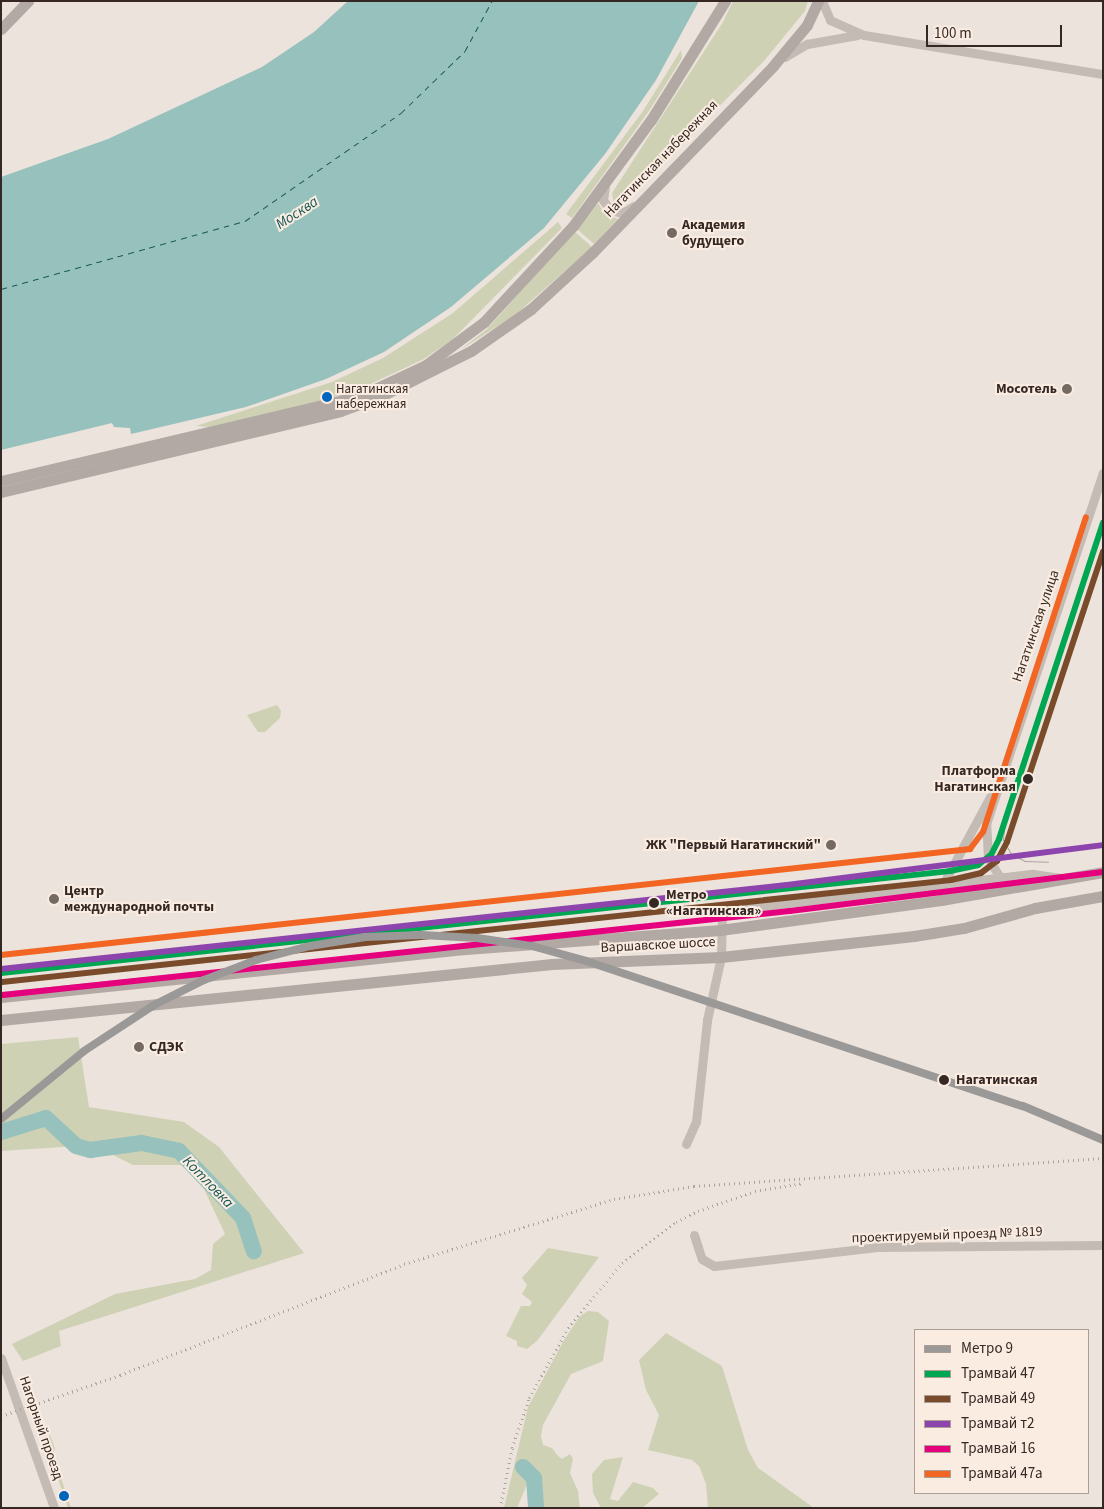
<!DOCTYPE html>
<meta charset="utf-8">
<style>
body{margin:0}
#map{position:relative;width:1104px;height:1509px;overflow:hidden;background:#ece3dc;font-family:"Source Sans 3",sans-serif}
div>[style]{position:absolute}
.green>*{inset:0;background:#cfd1b4}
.water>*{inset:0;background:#97c1bc}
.river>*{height:16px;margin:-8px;padding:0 8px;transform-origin:8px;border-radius:8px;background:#97c1bc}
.ferry>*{height:1px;margin-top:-0.5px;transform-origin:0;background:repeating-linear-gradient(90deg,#175957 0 6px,transparent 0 11px)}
.minor>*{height:9px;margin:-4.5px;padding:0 4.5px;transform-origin:4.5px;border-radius:4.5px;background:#c4bbb5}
.major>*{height:11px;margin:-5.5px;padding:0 5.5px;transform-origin:5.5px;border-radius:5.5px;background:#b3a9a4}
.tram>*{height:1px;margin:-0.5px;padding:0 0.5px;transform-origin:0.5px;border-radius:0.5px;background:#aca4a0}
.rail>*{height:2.5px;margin-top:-1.25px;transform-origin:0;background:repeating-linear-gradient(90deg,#aca4a0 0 1px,transparent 0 5px)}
.tram-1>*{height:6px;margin:-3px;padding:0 3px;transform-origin:3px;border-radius:3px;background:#00a651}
.tram-2>*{height:6px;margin:-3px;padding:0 3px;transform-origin:3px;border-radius:3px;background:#7a4b2a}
.tram-3>*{height:6px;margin:-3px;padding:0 3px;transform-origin:3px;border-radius:3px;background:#8e44ad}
.tram-4>*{height:6px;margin:-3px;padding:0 3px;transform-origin:3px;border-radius:3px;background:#e5007d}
.tram-5>*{height:6px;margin:-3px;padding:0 3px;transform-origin:3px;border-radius:3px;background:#f26522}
.metro-1>*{height:8px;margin:-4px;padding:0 4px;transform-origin:4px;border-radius:4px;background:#9b9898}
.dots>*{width:14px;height:14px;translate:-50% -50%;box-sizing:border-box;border:2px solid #faece1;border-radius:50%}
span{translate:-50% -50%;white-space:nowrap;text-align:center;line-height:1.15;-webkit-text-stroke:4px #faece1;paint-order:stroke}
.bus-label{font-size:13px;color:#352824}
.left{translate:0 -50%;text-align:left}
.street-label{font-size:14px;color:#352824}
.poi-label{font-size:14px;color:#352824;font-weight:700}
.right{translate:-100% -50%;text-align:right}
.stop-label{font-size:14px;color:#352824;font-weight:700}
.water-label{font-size:15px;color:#175957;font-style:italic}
.frame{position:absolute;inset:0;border:2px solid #352824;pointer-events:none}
.legend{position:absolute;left:914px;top:1329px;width:175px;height:165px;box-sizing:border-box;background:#faece1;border:1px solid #ab9e95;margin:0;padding:6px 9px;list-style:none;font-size:15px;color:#352824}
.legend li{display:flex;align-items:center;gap:10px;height:25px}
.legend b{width:25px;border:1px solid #ab9e95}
.scale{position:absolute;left:926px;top:25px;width:136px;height:22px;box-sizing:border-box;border:2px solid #352824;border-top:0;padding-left:6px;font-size:15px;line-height:18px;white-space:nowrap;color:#352824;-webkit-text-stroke:4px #faece1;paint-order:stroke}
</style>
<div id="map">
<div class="green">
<div style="clip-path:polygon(733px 1px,808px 1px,805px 11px,764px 61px,622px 204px,614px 204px,612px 193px,723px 22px)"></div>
<div style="clip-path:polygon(681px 50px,682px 58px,649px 111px,572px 218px,566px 214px,643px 111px)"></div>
<div style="clip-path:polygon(598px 203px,605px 214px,618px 219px,594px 244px,577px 229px)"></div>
<div style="clip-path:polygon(558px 222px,562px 228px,508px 283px,452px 340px,422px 360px,364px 387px,315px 403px,209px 427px,196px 426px,332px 382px,383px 358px,453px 313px)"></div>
<div style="clip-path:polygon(575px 232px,592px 247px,515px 315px,460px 350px,487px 329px)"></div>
<div style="clip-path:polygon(277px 705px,281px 711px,280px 718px,265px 732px,258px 732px,247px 715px)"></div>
<div style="clip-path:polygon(78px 1037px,89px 1107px,184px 1122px,219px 1147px,304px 1253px,59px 1331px,61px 1346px,23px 1361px,12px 1344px,115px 1294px,195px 1279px,211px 1270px,213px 1244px,225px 1234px,203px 1187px,183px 1165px,133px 1165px,93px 1145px,1px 1151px,1px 1044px)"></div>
<div style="clip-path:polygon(548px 1248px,599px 1257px,537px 1341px,527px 1349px,517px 1346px,517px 1341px,506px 1336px,521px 1306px,530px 1306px,532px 1302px,522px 1294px,527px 1285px,522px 1278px)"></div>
<div style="clip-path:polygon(588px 1311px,598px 1312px,609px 1321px,603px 1361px,571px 1374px,543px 1425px,541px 1436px,543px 1445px,552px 1448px,558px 1456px,562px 1459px,570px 1454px,573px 1459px,570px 1473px,578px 1491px,580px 1508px,543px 1508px,541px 1487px,528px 1482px,517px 1508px,504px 1508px,528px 1407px,563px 1342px,579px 1317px)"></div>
<div style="clip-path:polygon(666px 1333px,722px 1366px,748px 1450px,758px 1468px,814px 1508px,708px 1508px,706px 1484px,699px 1466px,692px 1460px,648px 1450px,659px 1415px,646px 1390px,639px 1360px)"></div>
<div style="clip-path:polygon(50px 1435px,55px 1448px,53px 1454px,71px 1508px,68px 1508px,45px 1441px)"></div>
<div style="clip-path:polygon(623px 1457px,610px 1499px,618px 1501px,633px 1482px,653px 1488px,659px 1494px,642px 1508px,601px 1508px,593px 1493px,592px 1474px,604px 1460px)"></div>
</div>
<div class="water">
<div style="clip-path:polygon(348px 1px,699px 1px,656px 80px,605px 154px,544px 228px,451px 307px,384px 352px,326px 379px,246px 407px,131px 434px,130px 428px,114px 427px,112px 423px,1px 450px,1px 177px,108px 139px,262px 67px,314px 32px)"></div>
</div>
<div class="river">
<div style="left:1px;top:1132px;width:47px;rotate:-17.3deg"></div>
<div style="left:46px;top:1118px;width:41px;rotate:43deg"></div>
<div style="left:76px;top:1146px;width:15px;rotate:16deg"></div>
<div style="left:90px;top:1150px;width:52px;rotate:-7.7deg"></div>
<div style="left:142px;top:1143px;width:38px;rotate:12deg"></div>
<div style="left:179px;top:1151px;width:93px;rotate:46.3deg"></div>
<div style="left:243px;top:1218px;width:35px;rotate:72deg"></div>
<div style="left:523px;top:1467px;width:16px;rotate:45deg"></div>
<div style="left:534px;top:1478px;width:30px;rotate:86deg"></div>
</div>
<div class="ferry">
<div style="left:1px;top:289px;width:253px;rotate:-15.6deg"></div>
<div style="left:245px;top:221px;width:190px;rotate:-34.7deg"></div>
<div style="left:401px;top:113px;width:89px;rotate:-44.1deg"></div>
<div style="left:465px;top:51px;width:57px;rotate:-61.6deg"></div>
</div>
<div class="minor">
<div style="left:822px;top:1px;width:21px;rotate:67deg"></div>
<div style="left:830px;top:20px;width:37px;rotate:24deg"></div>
<div style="left:864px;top:35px;width:242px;rotate:9.3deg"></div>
<div style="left:785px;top:57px;width:26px;rotate:-31deg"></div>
<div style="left:807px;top:44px;width:51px;rotate:-10.2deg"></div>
<div style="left:605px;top:186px;width:14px;rotate:98deg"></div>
<div style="left:603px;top:200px;width:12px;rotate:55deg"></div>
<div style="left:610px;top:210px;width:12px;rotate:14deg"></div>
<div style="left:622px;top:213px;width:14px;rotate:-30deg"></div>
<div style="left:1001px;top:879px;width:25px;rotate:-122deg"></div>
<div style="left:988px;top:858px;width:34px;rotate:-93deg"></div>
<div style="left:986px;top:824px;width:370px;rotate:-71.6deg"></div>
<div style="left:941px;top:900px;width:14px;rotate:-86deg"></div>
<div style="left:942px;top:886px;width:101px;rotate:-61.7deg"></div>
<div style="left:686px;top:1144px;width:24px;rotate:-66deg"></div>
<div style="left:696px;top:1122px;width:103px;rotate:-83.8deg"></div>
<div style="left:707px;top:1020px;width:65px;rotate:-77.5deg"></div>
<div style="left:721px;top:957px;width:44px;rotate:-88.7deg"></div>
<div style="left:722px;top:913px;width:8px;rotate:-23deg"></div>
<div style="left:729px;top:910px;width:306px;rotate:-6.8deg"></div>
<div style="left:1033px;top:874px;width:28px;rotate:8deg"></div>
<div style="left:694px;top:1235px;width:25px;rotate:72deg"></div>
<div style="left:702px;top:1259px;width:14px;rotate:30deg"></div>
<div style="left:714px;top:1266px;width:164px;rotate:-6.6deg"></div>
<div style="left:877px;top:1247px;width:226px;rotate:-0.5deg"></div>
<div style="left:1px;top:1358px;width:159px;rotate:70.5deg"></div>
</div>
<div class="major">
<div style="left:1px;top:29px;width:39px;rotate:-46deg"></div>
<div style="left:1px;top:481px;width:344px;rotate:-13.3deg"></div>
<div style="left:336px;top:402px;width:41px;rotate:-18.4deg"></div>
<div style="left:375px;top:389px;width:56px;rotate:-25.2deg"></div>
<div style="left:426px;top:365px;width:72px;rotate:-36.6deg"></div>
<div style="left:484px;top:322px;width:131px;rotate:-47.2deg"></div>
<div style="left:573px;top:226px;width:132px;rotate:-53.7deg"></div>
<div style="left:651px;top:120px;width:140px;rotate:-58.1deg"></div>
<div style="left:1px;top:492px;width:349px;rotate:-13.4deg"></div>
<div style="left:340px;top:411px;width:41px;rotate:-19.7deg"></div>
<div style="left:379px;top:397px;width:103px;rotate:-26.6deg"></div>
<div style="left:471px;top:351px;width:73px;rotate:-35deg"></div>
<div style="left:531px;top:309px;width:84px;rotate:-42.6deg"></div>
<div style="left:593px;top:252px;width:259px;rotate:-45.9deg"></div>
<div style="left:773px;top:66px;width:53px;rotate:-50.3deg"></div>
<div style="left:807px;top:25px;width:26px;rotate:-65deg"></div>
<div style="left:1px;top:997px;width:454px;rotate:-5.9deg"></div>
<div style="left:453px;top:950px;width:268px;rotate:-4.3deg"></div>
<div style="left:720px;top:930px;width:223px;rotate:-7.7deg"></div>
<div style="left:941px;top:900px;width:164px;rotate:-9.8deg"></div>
<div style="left:1px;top:1020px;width:554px;rotate:-5.8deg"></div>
<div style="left:552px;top:964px;width:169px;rotate:-2.4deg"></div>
<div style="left:721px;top:957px;width:194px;rotate:-6.2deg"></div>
<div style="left:914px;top:936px;width:51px;rotate:-9.1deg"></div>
<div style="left:964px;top:928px;width:74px;rotate:-15.7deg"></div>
<div style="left:1035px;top:908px;width:69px;rotate:-10deg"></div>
</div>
<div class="tram">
<div style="left:1005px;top:820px;width:20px;rotate:96deg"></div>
<div style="left:1003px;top:840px;width:16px;rotate:60deg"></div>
<div style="left:1011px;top:854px;width:16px;rotate:27deg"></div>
<div style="left:1025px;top:861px;width:23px;rotate:2deg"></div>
</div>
<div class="rail">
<div style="left:1px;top:1416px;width:126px;rotate:-19deg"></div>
<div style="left:120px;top:1375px;width:305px;rotate:-21.3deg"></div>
<div style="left:404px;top:1264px;width:220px;rotate:-17.2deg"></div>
<div style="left:614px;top:1199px;width:81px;rotate:-9.2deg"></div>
<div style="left:694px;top:1186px;width:410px;rotate:-3.9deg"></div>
<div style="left:500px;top:1508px;width:61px;rotate:-78.7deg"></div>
<div style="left:512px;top:1448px;width:53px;rotate:-71.2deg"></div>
<div style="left:529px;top:1398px;width:80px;rotate:-60.9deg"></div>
<div style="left:568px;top:1328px;width:85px;rotate:-50.3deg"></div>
<div style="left:622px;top:1263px;width:68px;rotate:-37.2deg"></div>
<div style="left:676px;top:1222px;width:25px;rotate:-27deg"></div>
<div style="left:698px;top:1211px;width:60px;rotate:-19.3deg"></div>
<div style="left:755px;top:1191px;width:49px;rotate:-9.5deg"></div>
</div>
<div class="tram-1">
<div style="left:1px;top:973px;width:954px;rotate:-6.13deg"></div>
<div style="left:950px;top:871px;width:29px;rotate:-12deg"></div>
<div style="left:978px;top:865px;width:16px;rotate:-38deg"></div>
<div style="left:991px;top:855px;width:18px;rotate:-63deg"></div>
<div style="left:999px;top:839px;width:333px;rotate:-71.8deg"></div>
</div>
<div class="tram-2">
<div style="left:2px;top:982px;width:954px;rotate:-6.13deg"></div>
<div style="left:951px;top:880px;width:31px;rotate:-13deg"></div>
<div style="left:981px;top:873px;width:20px;rotate:-37deg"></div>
<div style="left:997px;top:861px;width:21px;rotate:-62deg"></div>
<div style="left:1007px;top:842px;width:306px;rotate:-71.7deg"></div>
</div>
<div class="tram-3">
<div style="left:1px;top:969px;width:790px;rotate:-6.1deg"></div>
<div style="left:787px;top:885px;width:318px;rotate:-7.2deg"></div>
</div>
<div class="tram-4">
<div style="left:3px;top:995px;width:791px;rotate:-6.09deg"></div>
<div style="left:790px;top:911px;width:315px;rotate:-7.1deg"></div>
</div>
<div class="tram-5">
<div style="left:1px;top:955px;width:975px;rotate:-6.24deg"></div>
<div style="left:970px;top:849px;width:21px;rotate:-53deg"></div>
<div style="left:983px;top:832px;width:331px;rotate:-71.9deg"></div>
</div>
<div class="metro-1">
<div style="left:1px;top:1119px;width:107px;rotate:-39.3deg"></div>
<div style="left:84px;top:1051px;width:84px;rotate:-33.3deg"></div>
<div style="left:154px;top:1005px;width:56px;rotate:-26.6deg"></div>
<div style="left:204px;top:980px;width:56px;rotate:-21deg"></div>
<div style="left:256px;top:960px;width:56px;rotate:-14.5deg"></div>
<div style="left:310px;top:946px;width:56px;rotate:-9.3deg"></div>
<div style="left:365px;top:937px;width:56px;rotate:-2deg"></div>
<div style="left:421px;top:935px;width:56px;rotate:3.1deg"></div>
<div style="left:477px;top:938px;width:56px;rotate:8.3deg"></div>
<div style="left:532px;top:946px;width:56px;rotate:15.5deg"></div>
<div style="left:586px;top:961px;width:460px;rotate:18.4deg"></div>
<div style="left:1023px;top:1106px;width:87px;rotate:23deg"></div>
</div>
<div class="dots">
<div style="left:672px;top:233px;background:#756964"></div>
<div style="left:1067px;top:389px;background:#756964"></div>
<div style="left:327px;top:397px;background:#0065bd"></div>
<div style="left:1028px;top:779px;background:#352824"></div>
<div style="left:831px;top:845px;background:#756964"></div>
<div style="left:54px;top:899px;background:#756964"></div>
<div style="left:654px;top:903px;background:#352824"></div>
<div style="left:139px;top:1047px;background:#756964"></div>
<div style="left:944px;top:1080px;background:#352824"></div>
<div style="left:64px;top:1496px;background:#0065bd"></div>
</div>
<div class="bus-label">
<span class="left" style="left:336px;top:397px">Нагатинская<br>набережная</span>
</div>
<div class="street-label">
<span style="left:661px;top:159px;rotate:-46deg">Нагатинская набережная</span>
<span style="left:1036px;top:626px;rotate:-71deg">Нагатинская улица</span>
<span style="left:658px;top:945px;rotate:-3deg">Варшавское шоссе</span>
<span style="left:947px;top:1235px;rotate:-2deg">проектируемый проезд № 1819</span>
<span style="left:41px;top:1428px;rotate:71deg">Нагорный проезд</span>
</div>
<div class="poi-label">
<span class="left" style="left:682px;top:233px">Академия<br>будущего</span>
<span class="right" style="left:1057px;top:389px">Мосотель</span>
<span class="right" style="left:821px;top:845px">ЖК "Первый Нагатинский"</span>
<span class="left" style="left:64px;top:899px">Центр<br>международной почты</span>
<span class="left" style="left:149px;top:1047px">СДЭК</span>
</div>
<div class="stop-label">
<span class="right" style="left:1016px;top:779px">Платформа<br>Нагатинская</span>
<span class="left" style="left:666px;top:903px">Метро<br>«Нагатинская»</span>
<span class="left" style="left:956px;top:1080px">Нагатинская</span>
</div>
<div class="water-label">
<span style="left:297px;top:213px;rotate:-33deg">Москва</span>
<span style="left:208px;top:1182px;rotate:46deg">Котловка</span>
</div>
<div class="frame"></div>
<ul class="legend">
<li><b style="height:6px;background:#9b9898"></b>Метро 9</li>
<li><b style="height:6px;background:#00a651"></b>Трамвай 47</li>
<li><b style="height:6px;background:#7a4b2a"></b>Трамвай 49</li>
<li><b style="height:6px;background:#8e44ad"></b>Трамвай т2</li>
<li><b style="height:6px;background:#e5007d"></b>Трамвай 16</li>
<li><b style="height:6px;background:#f26522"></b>Трамвай 47а</li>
</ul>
<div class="scale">100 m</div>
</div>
